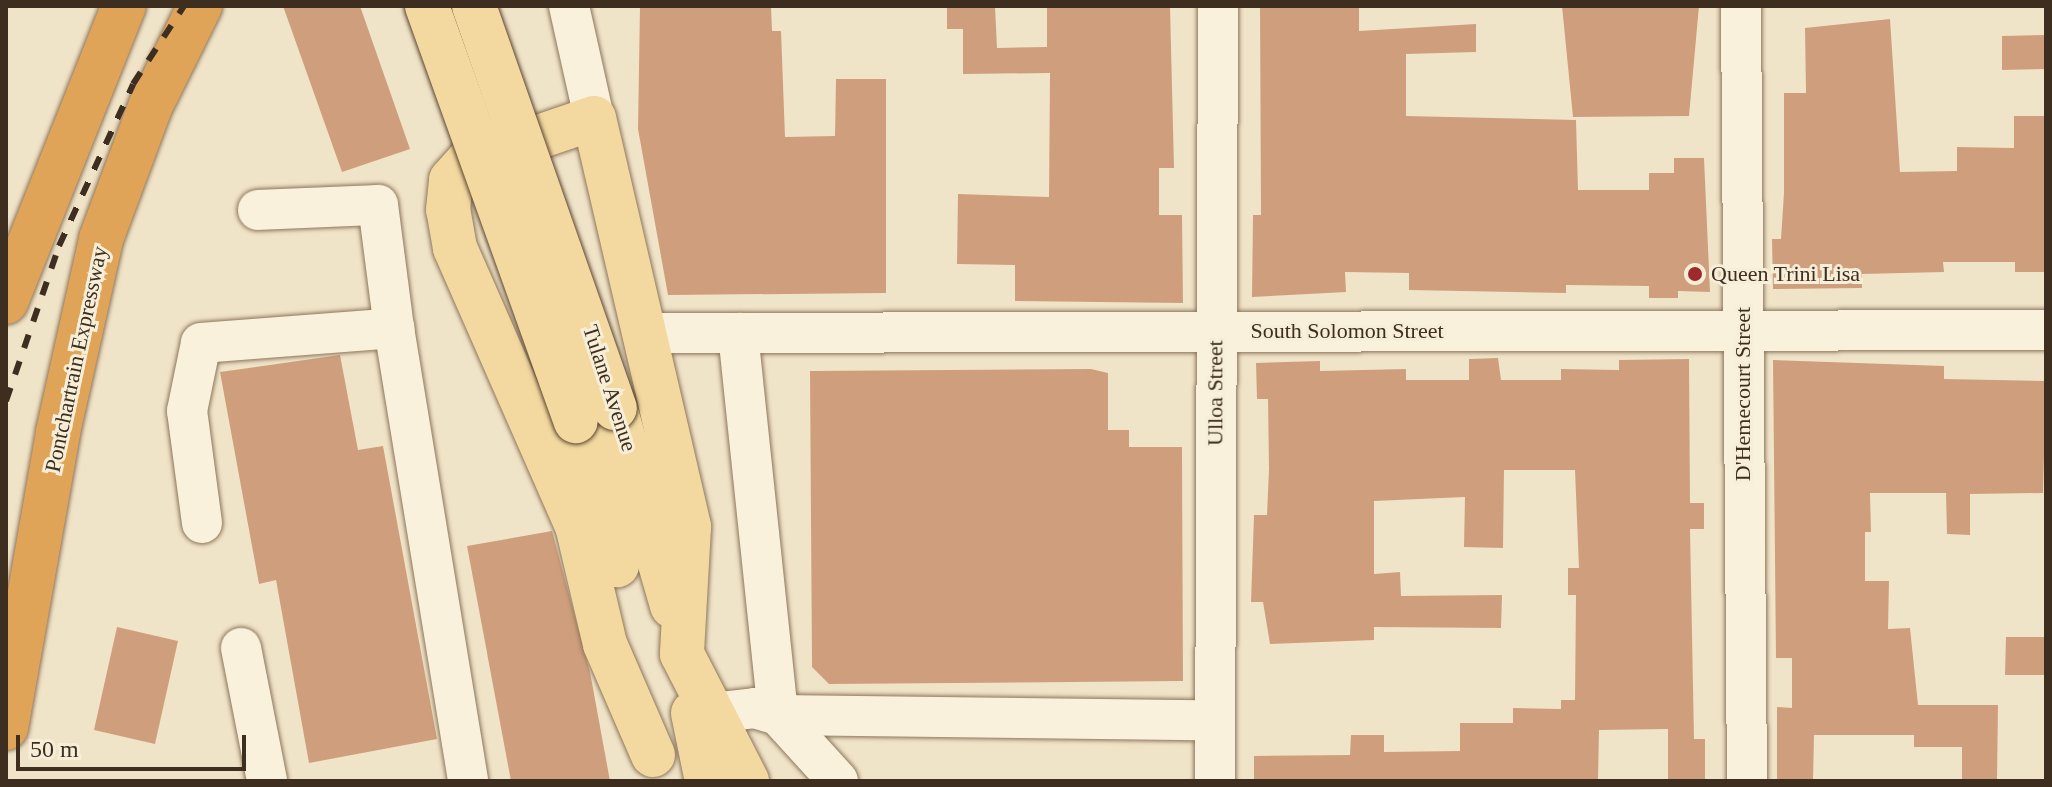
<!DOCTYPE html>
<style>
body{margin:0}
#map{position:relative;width:2052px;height:787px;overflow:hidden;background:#f0e4c8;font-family:"Times New Roman",serif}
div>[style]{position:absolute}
.building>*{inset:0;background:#cf9f7d}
.roads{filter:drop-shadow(0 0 2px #8d765c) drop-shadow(0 0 2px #8d765c)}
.minor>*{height:40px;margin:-20px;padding:0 20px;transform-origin:20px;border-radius:20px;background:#faf1dc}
.major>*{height:44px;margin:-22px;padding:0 22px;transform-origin:22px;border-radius:22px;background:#f3d9a0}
.highway>*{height:44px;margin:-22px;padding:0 22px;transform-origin:22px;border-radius:22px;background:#e0a458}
.rail>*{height:6px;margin-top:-3px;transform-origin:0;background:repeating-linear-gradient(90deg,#3d2e20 0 14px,transparent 0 28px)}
.bridges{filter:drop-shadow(0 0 2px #5b4430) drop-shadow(0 0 2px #5b4430)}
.major-bridge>*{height:44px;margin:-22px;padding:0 22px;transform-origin:22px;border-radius:22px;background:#f3d9a0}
.dots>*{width:22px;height:22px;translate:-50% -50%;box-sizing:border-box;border:4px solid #f7eed8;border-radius:50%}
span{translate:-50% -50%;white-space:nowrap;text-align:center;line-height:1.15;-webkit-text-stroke:6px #f7eed8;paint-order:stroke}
.poi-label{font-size:22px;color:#3d2e20}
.left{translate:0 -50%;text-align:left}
.street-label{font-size:22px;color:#3d2e20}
.frame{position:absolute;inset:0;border:8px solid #3d2e20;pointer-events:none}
.scale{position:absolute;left:16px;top:735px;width:230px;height:36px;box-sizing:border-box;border:4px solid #3d2e20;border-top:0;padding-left:10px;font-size:24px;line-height:28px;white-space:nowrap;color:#3d2e20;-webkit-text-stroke:6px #f7eed8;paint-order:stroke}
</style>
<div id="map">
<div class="building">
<div style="clip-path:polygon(283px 6px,360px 6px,410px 149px,342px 172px)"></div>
<div style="clip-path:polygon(640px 6px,771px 6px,772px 31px,781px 31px,785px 137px,835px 136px,836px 79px,886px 79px,886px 293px,668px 295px,638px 129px)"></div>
<div style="clip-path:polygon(947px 6px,995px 6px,997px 48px,1047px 47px,1047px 6px,1170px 6px,1174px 168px,1159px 168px,1159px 215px,1182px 215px,1183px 303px,1015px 301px,1015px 265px,957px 264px,958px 194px,1049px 197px,1050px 73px,963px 74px,963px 29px,947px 29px)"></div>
<div style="clip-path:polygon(1260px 6px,1359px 6px,1359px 31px,1476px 24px,1476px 52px,1406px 54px,1406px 116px,1576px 120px,1578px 190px,1649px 190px,1649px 173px,1674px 173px,1674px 158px,1704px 158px,1710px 292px,1678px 291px,1678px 298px,1649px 298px,1649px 286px,1566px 285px,1566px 293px,1409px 290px,1409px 273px,1345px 272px,1346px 292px,1252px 297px,1253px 215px,1261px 215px)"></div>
<div style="clip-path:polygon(1562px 6px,1699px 6px,1689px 116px,1573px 117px)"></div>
<div style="clip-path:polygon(1890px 19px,1900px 172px,1957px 171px,1957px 147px,2014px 148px,2014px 116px,2046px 116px,2046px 272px,2015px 272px,2015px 262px,1943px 262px,1944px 272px,1862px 274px,1862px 288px,1773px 289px,1772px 239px,1781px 239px,1784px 193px,1784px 93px,1806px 93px,1805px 28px)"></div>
<div style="clip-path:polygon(2046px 35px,2046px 69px,2002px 70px,2002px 36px)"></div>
<div style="clip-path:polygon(340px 355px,358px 450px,383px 446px,437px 739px,309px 763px,276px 580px,259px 584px,220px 372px)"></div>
<div style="clip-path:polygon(1498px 358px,1501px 380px,1561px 380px,1561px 369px,1619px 370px,1619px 360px,1689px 359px,1690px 503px,1704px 503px,1704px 529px,1690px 529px,1694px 739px,1705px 739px,1705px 781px,1668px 781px,1668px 729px,1599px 730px,1598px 781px,1254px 781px,1254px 756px,1350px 755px,1351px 735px,1384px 735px,1384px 752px,1460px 751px,1460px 723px,1513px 723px,1513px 708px,1561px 709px,1561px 700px,1575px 700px,1576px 595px,1568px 595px,1568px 568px,1579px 568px,1575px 470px,1504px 470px,1503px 548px,1464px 547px,1465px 497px,1374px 501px,1374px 574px,1400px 572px,1401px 596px,1502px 595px,1501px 628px,1374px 627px,1374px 640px,1270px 644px,1263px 602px,1251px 602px,1254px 515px,1267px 515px,1269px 469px,1268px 399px,1257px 399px,1256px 363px,1320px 361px,1320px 371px,1406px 369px,1406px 380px,1469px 380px,1469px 359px)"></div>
<div style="clip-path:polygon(1773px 360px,1944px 366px,1944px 379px,2046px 381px,2043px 493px,1970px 494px,1970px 535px,1947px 534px,1946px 493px,1870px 493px,1871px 532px,1865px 532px,1865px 581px,1889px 581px,1888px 629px,1910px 628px,1918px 705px,1998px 705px,1997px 781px,1962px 781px,1962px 747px,1914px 747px,1914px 735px,1814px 735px,1813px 781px,1777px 781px,1777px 707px,1792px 708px,1792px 658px,1776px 658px)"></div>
<div style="clip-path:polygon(1091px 369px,1108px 373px,1108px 430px,1129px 430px,1129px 447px,1182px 447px,1183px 681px,829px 684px,812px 667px,810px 371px)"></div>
<div style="clip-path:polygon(552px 531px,590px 672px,610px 781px,511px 781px,467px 546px)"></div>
<div style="clip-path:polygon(117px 627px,178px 641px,155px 744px,94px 730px)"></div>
<div style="clip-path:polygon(2006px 637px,2046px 637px,2046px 675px,2005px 675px)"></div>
</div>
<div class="roads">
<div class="minor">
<div style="left:569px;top:6px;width:115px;rotate:77.4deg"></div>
<div style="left:1741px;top:6px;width:775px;rotate:89.56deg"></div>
<div style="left:258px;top:210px;width:120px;rotate:-2.4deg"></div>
<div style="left:378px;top:205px;width:124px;rotate:82.6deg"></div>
<div style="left:648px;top:333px;width:1398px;rotate:-0.12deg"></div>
<div style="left:738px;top:333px;width:384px;rotate:84deg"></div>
<div style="left:778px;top:715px;width:437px;rotate:0.7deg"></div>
<div style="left:202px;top:523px;width:113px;rotate:-97.6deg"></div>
<div style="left:187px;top:411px;width:69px;rotate:-78.4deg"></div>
<div style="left:201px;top:343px;width:194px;rotate:-4.4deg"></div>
<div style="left:394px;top:328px;width:459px;rotate:80.7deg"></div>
<div style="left:241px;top:648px;width:136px;rotate:78.9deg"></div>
<div style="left:711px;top:713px;width:44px;rotate:-6.5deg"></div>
<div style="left:755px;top:708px;width:24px;rotate:17deg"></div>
<div style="left:778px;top:715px;width:89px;rotate:47.7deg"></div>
<div style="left:1215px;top:781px;width:775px;rotate:-89.78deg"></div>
</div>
<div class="major">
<div style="left:615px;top:408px;width:206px;rotate:73.9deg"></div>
<div style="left:576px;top:421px;width:150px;rotate:74.1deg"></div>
<div style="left:693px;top:713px;width:69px;rotate:78.4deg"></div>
<div style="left:653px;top:755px;width:121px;rotate:-113.4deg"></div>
<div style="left:605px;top:644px;width:121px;rotate:-103.3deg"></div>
<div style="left:577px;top:526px;width:304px;rotate:-113.7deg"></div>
<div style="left:455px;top:248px;width:39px;rotate:-100deg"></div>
<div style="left:448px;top:210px;width:30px;rotate:-84deg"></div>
<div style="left:451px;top:180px;width:25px;rotate:-48deg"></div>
<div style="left:468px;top:161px;width:133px;rotate:-18.8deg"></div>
<div style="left:594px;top:118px;width:420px;rotate:76.9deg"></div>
<div style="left:689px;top:527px;width:127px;rotate:93.2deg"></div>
<div style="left:682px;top:654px;width:143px;rotate:62.9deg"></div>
</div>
<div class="highway">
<div style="left:6px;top:302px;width:319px;rotate:-68.3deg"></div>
<div style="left:6px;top:728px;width:301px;rotate:-80deg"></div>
<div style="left:58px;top:432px;width:198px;rotate:-77.4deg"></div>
<div style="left:101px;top:239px;width:141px;rotate:-69.6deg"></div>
<div style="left:150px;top:107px;width:113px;rotate:-63.7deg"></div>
</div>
</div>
<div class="rail">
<div style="left:6px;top:401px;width:164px;rotate:-71.1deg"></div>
<div style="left:59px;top:246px;width:178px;rotate:-65.4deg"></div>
<div style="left:133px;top:84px;width:93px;rotate:-56.8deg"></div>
</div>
<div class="bridges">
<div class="major-bridge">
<div style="left:427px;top:6px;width:441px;rotate:70.3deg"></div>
<div style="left:474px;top:6px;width:426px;rotate:70.7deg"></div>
</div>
</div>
<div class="dots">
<div style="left:1695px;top:274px;background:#9e2a2b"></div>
</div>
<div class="poi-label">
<span class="left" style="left:1711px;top:274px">Queen Trini Lisa</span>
</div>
<div class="street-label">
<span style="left:1347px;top:331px">South Solomon Street</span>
<span style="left:76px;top:359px;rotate:-78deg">Pontchartrain Expressway</span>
<span style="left:610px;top:388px;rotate:72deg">Tulane Avenue</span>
<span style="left:1215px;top:393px;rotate:-90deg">Ulloa Street</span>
<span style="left:1743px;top:394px;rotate:-90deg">D'Hemecourt Street</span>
</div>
<div class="frame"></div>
<div class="scale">50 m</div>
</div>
